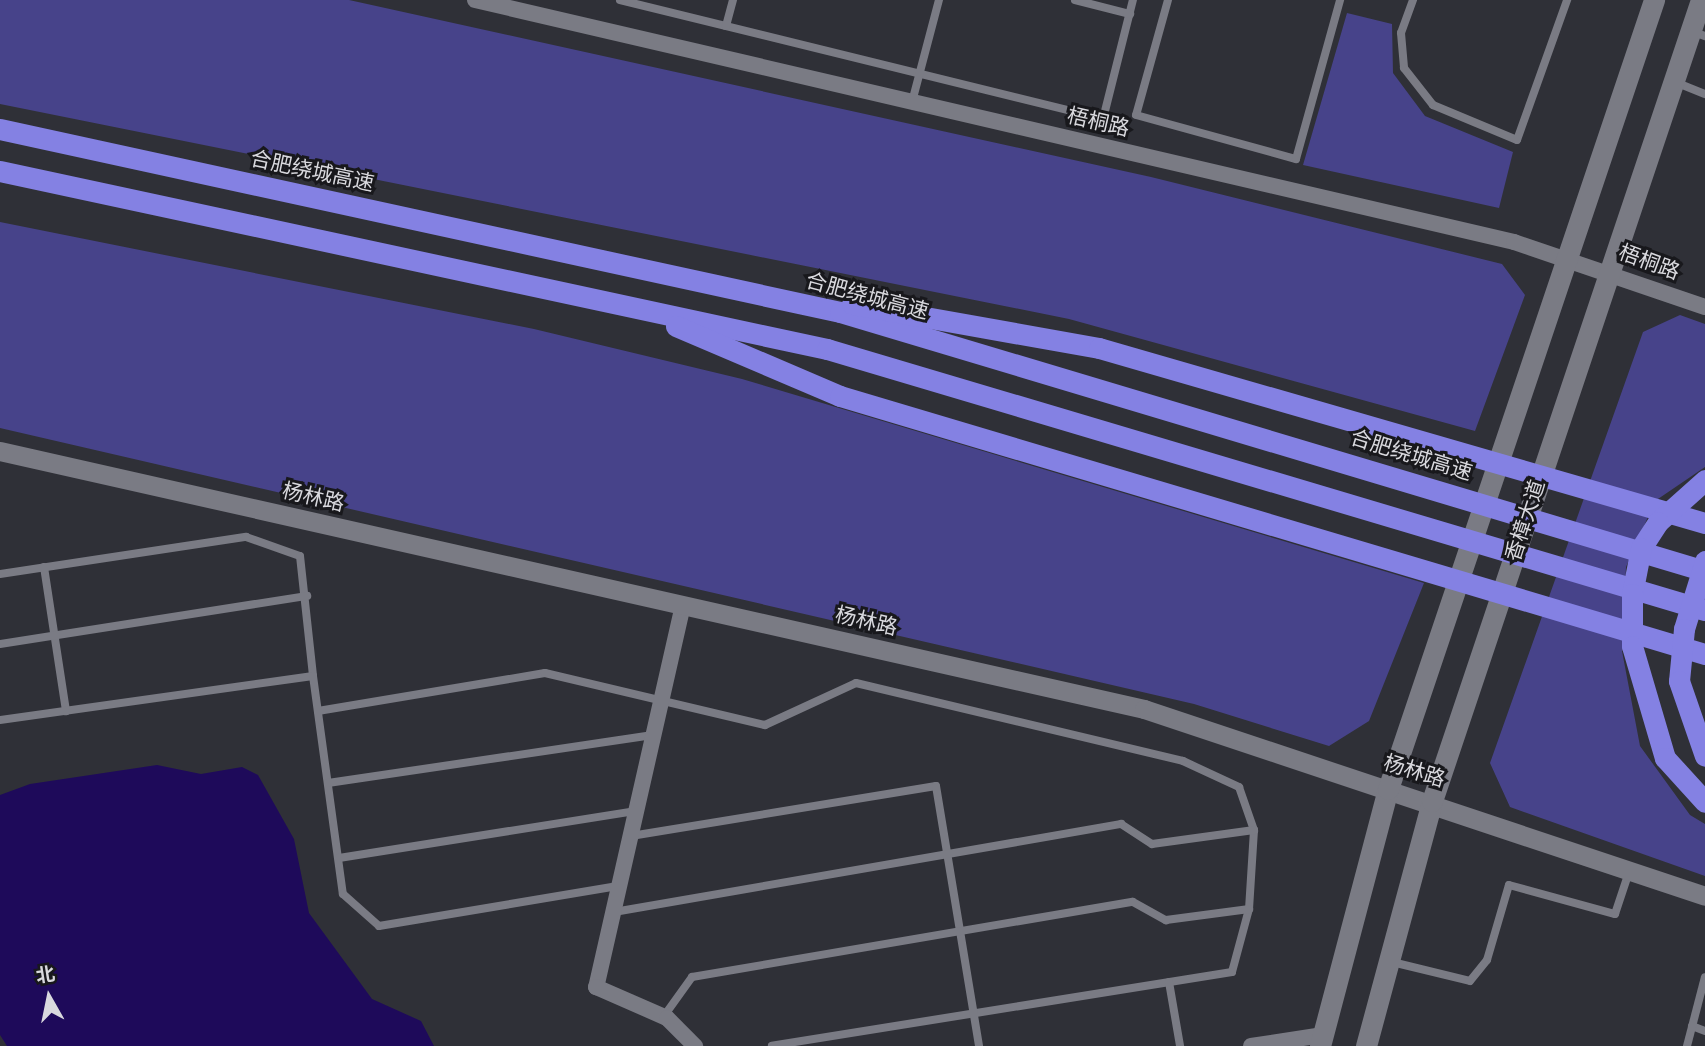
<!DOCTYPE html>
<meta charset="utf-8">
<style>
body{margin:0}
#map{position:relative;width:1705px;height:1046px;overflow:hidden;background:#2f3037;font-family:Spectral,"Noto Sans SC",serif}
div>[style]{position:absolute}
.green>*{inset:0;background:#47438a}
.water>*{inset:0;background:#1e0a5a}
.service>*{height:8px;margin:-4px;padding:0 4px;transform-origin:4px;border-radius:4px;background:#7a7b84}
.minor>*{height:16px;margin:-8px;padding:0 8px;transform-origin:8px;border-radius:8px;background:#7a7b84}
.tertiary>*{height:19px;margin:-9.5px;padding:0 9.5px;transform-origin:9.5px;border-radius:9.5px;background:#7a7b84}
.secondary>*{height:21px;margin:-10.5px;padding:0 10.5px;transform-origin:10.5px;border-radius:10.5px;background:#7a7b84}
.motorway>*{height:21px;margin:-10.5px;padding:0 10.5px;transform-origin:10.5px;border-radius:10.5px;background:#8481e3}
span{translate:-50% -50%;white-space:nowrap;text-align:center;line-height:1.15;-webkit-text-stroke:6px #18181c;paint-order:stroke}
.street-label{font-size:21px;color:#d9d9de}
.north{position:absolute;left:14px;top:962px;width:70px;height:70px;-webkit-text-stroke:5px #18181c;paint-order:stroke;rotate:351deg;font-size:19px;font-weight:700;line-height:28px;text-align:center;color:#d9d9de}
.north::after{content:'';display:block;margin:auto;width:24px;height:32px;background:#d9d9de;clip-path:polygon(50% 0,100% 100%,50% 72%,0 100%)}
</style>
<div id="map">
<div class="green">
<div style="clip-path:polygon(0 0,349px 0,1151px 177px,1502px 264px,1525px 295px,1475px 431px,1069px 319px,0 104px)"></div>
<div style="clip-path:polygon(1347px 13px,1392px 24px,1393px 73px,1425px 116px,1513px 152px,1499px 208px,1303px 165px)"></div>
<div style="clip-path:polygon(0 222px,534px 329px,742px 379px,1424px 583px,1369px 721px,1329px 746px,1194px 704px,0 428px)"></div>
<div style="clip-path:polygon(1680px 315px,1705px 324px,1705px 467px,1655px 501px,1626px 567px,1622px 651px,1640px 746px,1690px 815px,1705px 824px,1705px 876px,1510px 807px,1490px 763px,1643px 332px)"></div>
</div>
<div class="water">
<div style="clip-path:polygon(157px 765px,201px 774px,242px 767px,258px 775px,294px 839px,309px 913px,372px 999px,421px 1021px,434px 1046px,7px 1046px,0 1035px,0 795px,30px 784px)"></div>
</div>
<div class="service">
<div style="left:620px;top:0;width:497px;rotate:13.8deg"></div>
<div style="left:1103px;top:119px;width:123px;rotate:-75.9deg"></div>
<div style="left:1075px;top:0;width:57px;rotate:14.3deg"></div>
<div style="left:1168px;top:0;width:119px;rotate:105.5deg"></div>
<div style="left:1136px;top:115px;width:166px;rotate:15.4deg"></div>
<div style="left:1296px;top:159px;width:165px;rotate:-74.5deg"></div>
<div style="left:1413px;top:0;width:35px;rotate:110deg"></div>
<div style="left:1401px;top:33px;width:35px;rotate:85deg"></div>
<div style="left:1404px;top:68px;width:47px;rotate:51.9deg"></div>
<div style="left:1433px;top:105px;width:91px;rotate:22.6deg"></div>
<div style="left:1517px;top:140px;width:149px;rotate:-70.3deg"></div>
<div style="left:726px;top:26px;width:27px;rotate:-75deg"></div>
<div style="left:1691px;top:31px;width:15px;rotate:20deg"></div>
<div style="left:1675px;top:82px;width:32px;rotate:22deg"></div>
<div style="left:912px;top:102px;width:106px;rotate:-75.2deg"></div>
<div style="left:44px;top:567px;width:146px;rotate:81.3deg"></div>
<div style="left:0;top:574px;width:249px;rotate:-8.6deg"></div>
<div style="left:246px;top:537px;width:57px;rotate:19.4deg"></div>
<div style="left:300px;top:556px;width:121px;rotate:83.8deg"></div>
<div style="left:0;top:644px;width:311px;rotate:-8.9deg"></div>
<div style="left:318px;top:711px;width:230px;rotate:-9.5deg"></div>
<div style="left:545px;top:673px;width:226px;rotate:13.3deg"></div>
<div style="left:765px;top:725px;width:100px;rotate:-24.8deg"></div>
<div style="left:856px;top:683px;width:336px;rotate:13.4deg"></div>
<div style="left:1183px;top:761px;width:62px;rotate:24.9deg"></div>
<div style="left:1239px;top:787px;width:46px;rotate:70.8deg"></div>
<div style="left:1254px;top:830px;width:79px;rotate:93.6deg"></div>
<div style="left:1249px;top:909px;width:65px;rotate:105.1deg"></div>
<div style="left:1232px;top:972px;width:466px;rotate:170.9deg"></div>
<div style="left:0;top:720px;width:316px;rotate:-8deg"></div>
<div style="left:313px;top:676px;width:220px;rotate:82.2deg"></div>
<div style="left:343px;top:894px;width:48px;rotate:41.6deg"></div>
<div style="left:379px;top:926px;width:242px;rotate:-9.5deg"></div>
<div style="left:328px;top:783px;width:330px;rotate:-8.4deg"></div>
<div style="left:631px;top:836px;width:309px;rotate:-9.3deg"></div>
<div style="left:936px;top:786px;width:264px;rotate:80.6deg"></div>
<div style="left:339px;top:858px;width:301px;rotate:-9deg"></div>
<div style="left:614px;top:912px;width:515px;rotate:-9.85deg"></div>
<div style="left:1121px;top:824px;width:37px;rotate:33deg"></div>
<div style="left:1152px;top:844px;width:103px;rotate:-7.8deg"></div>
<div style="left:1392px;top:962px;width:80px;rotate:13.7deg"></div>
<div style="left:1470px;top:981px;width:27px;rotate:-51deg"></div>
<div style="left:1487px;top:960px;width:78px;rotate:-73.7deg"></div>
<div style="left:1509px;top:885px;width:110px;rotate:15.3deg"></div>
<div style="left:1615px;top:914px;width:44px;rotate:-71.6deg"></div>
<div style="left:1169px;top:982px;width:65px;rotate:80.2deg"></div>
<div style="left:664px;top:1016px;width:48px;rotate:-54.3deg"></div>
<div style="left:692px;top:977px;width:447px;rotate:-9.7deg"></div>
<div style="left:1133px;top:902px;width:38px;rotate:29deg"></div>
<div style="left:1166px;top:920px;width:84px;rotate:-7.5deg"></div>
<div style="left:1692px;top:1026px;width:14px;rotate:21deg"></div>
<div style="left:1687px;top:1046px;width:71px;rotate:-75.4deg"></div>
</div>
<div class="minor">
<div style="left:475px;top:0;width:1067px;rotate:13.11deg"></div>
<div style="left:1514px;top:242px;width:202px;rotate:18.8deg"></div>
<div style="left:683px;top:605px;width:392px;rotate:102.8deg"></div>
<div style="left:596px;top:987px;width:77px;rotate:23.6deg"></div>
<div style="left:667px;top:1018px;width:40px;rotate:45deg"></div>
<div style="left:1251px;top:1046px;width:73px;rotate:-8.7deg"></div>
</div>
<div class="tertiary">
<div style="left:0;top:451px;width:1173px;rotate:12.71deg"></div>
<div style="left:1144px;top:709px;width:591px;rotate:18.43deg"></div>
</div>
<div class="secondary">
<div style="left:1320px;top:1046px;width:266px;rotate:-75.2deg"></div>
<div style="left:1388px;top:789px;width:833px;rotate:-71.37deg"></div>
<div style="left:1366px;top:1046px;width:254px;rotate:-74.9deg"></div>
<div style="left:1432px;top:801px;width:845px;rotate:-71.44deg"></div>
</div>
<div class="motorway">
<div style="left:0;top:129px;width:860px;rotate:12.29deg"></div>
<div style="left:840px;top:312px;width:903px;rotate:16.67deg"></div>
<div style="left:0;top:171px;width:846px;rotate:12.15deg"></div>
<div style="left:827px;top:349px;width:916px;rotate:16.56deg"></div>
<div style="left:852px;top:304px;width:251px;rotate:10.1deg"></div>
<div style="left:1099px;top:348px;width:631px;rotate:16.11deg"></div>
<div style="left:676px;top:326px;width:178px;rotate:23.1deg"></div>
<div style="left:840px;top:396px;width:903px;rotate:16.61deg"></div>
<div style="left:1705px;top:480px;width:63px;rotate:138.2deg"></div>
<div style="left:1658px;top:522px;width:31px;rotate:123deg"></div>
<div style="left:1641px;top:548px;width:47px;rotate:101.1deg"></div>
<div style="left:1632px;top:594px;width:52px;rotate:90deg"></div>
<div style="left:1632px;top:646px;width:117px;rotate:73.6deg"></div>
<div style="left:1665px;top:758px;width:59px;rotate:47.7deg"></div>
<div style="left:1705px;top:561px;width:71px;rotate:107.2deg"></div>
<div style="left:1684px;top:629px;width:52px;rotate:95.5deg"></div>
<div style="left:1679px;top:681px;width:79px;rotate:70.9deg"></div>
</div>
<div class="street-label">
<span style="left:1098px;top:123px;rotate:13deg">梧桐路</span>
<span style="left:312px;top:172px;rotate:12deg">合肥绕城高速</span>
<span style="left:1649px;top:263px;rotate:20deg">梧桐路</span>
<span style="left:867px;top:297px;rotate:15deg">合肥绕城高速</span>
<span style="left:1411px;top:456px;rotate:17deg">合肥绕城高速</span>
<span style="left:313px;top:498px;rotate:13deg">杨林路</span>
<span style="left:1526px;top:521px;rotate:-72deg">香樟大道</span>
<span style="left:866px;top:622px;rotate:13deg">杨林路</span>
<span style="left:1414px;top:772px;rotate:17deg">杨林路</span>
</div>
<div class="north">北</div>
</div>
